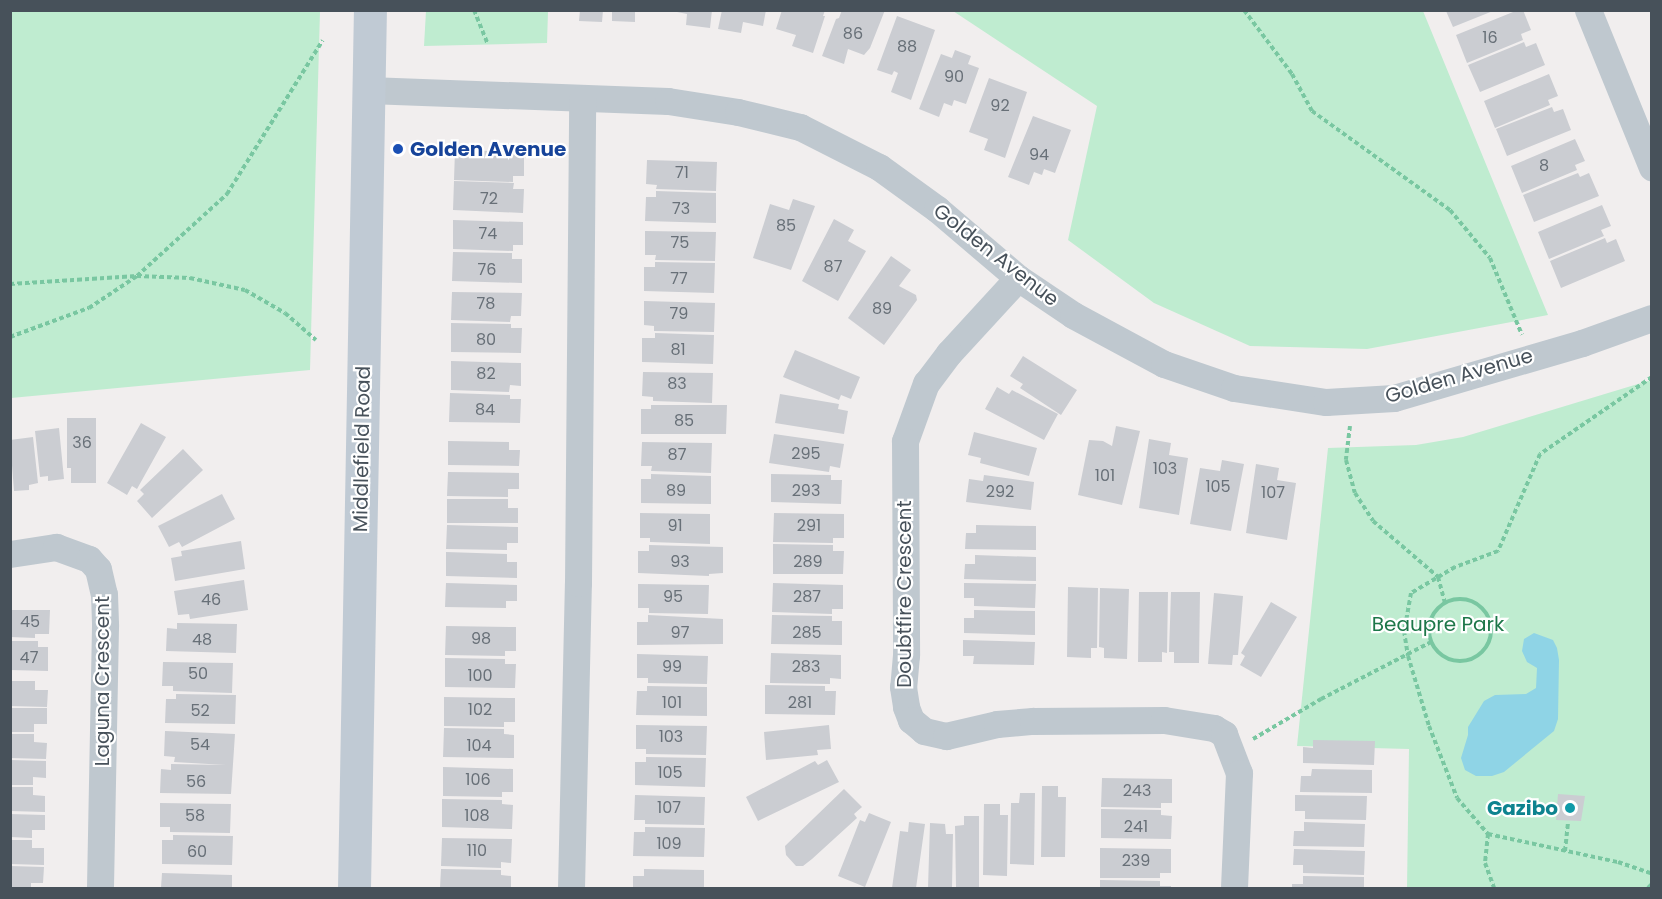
<!DOCTYPE html>
<style>
body{margin:0}
#map{position:relative;width:1662px;height:899px;overflow:hidden;background:#f1eeee;font-family:Poppins,sans-serif}
div>[style]{position:absolute}
.green>*{inset:0;background:#bfecd0}
.water>*{inset:0;background:#8fd4e6}
.building>*{inset:0;background:#cbcdd2}
.path>*{height:4px;margin-top:-2px;transform-origin:0;background:repeating-linear-gradient(90deg,#79c7a1 0 4.5px,transparent 0 7.5px)}
.path>.ring{margin:-2px;padding:0;box-sizing:content-box;background:none;border:4px solid #79c7a1;border-radius:50%}
.street>*{height:27px;margin:-13.5px;padding:0 13.5px;transform-origin:13.5px;border-radius:13.5px;background:#bfc8cf}
.secondary>*{height:33px;margin:-16.5px;padding:0 16.5px;transform-origin:16.5px;border-radius:16.5px;background:#c0cad4}
.dots>*{width:16px;height:16px;translate:-50% -50%;box-sizing:border-box;border:3px solid #fff;border-radius:50%}
span{translate:-50% -50%;white-space:nowrap;text-align:center;line-height:1.15;-webkit-text-stroke:4.5px #fff;paint-order:stroke}
.number-label{font-size:16px;color:#687078}
.number-label span{-webkit-text-stroke-width:0}
.transit-label{font-size:20px;color:#164399;font-weight:700}
.left{translate:0 -50%;text-align:left}
.street-label{font-size:20px;color:#47515a}
.park-label{font-size:20px;color:#1d7749}
.culture-label{font-size:20px;color:#0d838f;font-weight:700}
.right{translate:-100% -50%;text-align:right}
.frame{position:absolute;inset:0;border:12px solid #47515a;pointer-events:none}
</style>
<div id="map">
<div class="green">
<div style="clip-path:polygon(11px 10px,320px 11px,310px 370px,11px 398px)"></div>
<div style="clip-path:polygon(426px 11px,548px 11px,547px 43px,424px 46px)"></div>
<div style="clip-path:polygon(953px 11px,1423px 11px,1548px 315px,1367px 349px,1250px 346px,1154px 303px,1068px 240px,1097px 106px)"></div>
<div style="clip-path:polygon(1651px 380px,1651px 888px,1407px 888px,1409px 749px,1297px 746px,1328px 448px,1416px 445px,1463px 437px)"></div>
</div>
<div class="water">
<div style="clip-path:polygon(1534px 633px,1553px 640px,1557px 648px,1559px 660px,1558px 719px,1554px 731px,1504px 772px,1492px 776px,1476px 776px,1465px 770px,1461px 758px,1468px 735px,1468px 727px,1484px 701px,1495px 695px,1526px 694px,1536px 688px,1537px 668px,1527px 662px,1522px 651px,1524px 639px)"></div>
</div>
<div class="building">
<div style="clip-path:polygon(580px 10px,603px 10px,602px 22px,579px 21px)"></div>
<div style="clip-path:polygon(612px 10px,635px 10px,635px 22px,612px 21px)"></div>
<div style="clip-path:polygon(667px 10px,712px 10px,710px 28px,686px 25px,687px 14px)"></div>
<div style="clip-path:polygon(722px 10px,766px 10px,763px 26px,743px 22px,741px 33px,718px 29px)"></div>
<div style="clip-path:polygon(782px 10px,825px 10px,823px 16px,825px 16px,813px 53px,792px 46px,796px 35px,776px 29px)"></div>
<div style="clip-path:polygon(842px 10px,885px 10px,870px 48px,864px 55px,848px 49px,844px 64px,822px 56px,836px 19px,839px 18px)"></div>
<div style="clip-path:polygon(1518px 10px,1523px 10px,1531px 30px,1521px 34px,1523px 40px,1467px 63px,1456px 35px)"></div>
<div style="clip-path:polygon(1446px 11px,1493px 11px,1453px 27px)"></div>
<div style="clip-path:polygon(897px 16px,935px 30px,911px 100px,891px 92px,898px 73px,894px 71px,892px 75px,877px 70px)"></div>
<div style="clip-path:polygon(1524px 42px,1526px 47px,1536px 43px,1545px 65px,1480px 92px,1468px 65px)"></div>
<div style="clip-path:polygon(955px 50px,971px 56px,968px 64px,979px 68px,966px 104px,954px 100px,952px 106px,944px 103px,939px 117px,919px 109px,941px 54px,952px 58px)"></div>
<div style="clip-path:polygon(1549px 74px,1558px 96px,1548px 100px,1550px 105px,1495px 128px,1484px 101px)"></div>
<div style="clip-path:polygon(989px 78px,1027px 92px,1005px 158px,984px 150px,988px 139px,969px 132px)"></div>
<div style="clip-path:polygon(1552px 107px,1554px 112px,1563px 109px,1571px 130px,1507px 156px,1496px 129px)"></div>
<div style="clip-path:polygon(1033px 116px,1071px 130px,1055px 173px,1044px 169px,1042px 175px,1034px 172px,1029px 185px,1008px 177px)"></div>
<div style="clip-path:polygon(1575px 139px,1585px 161px,1575px 165px,1577px 170px,1522px 193px,1511px 166px)"></div>
<div style="clip-path:polygon(455px 150px,524px 152px,524px 176px,513px 176px,513px 182px,454px 180px)"></div>
<div style="clip-path:polygon(647px 160px,717px 162px,716px 191px,656px 189px,657px 185px,646px 184px)"></div>
<div style="clip-path:polygon(1578px 173px,1580px 177px,1589px 173px,1599px 196px,1534px 222px,1523px 195px)"></div>
<div style="clip-path:polygon(454px 181px,514px 183px,513px 189px,524px 189px,523px 213px,453px 210px)"></div>
<div style="clip-path:polygon(656px 191px,716px 193px,716px 223px,645px 221px,646px 197px,656px 197px)"></div>
<div style="clip-path:polygon(793px 199px,815px 206px,791px 270px,753px 258px,770px 204px,789px 210px)"></div>
<div style="clip-path:polygon(1602px 205px,1611px 226px,1601px 230px,1604px 236px,1549px 259px,1538px 232px)"></div>
<div style="clip-path:polygon(834px 219px,854px 230px,848px 241px,866px 251px,838px 301px,802px 281px)"></div>
<div style="clip-path:polygon(453px 220px,523px 222px,523px 245px,513px 245px,513px 251px,453px 249px)"></div>
<div style="clip-path:polygon(645px 231px,716px 232px,715px 261px,655px 260px,656px 255px,645px 255px)"></div>
<div style="clip-path:polygon(1605px 238px,1607px 243px,1616px 239px,1625px 261px,1561px 288px,1550px 261px)"></div>
<div style="clip-path:polygon(453px 252px,512px 253px,512px 259px,522px 259px,522px 283px,452px 281px)"></div>
<div style="clip-path:polygon(891px 256px,911px 270px,899px 286px,916px 295px,917px 300px,884px 345px,848px 318px)"></div>
<div style="clip-path:polygon(655px 262px,715px 263px,714px 293px,644px 291px,644px 267px,655px 267px)"></div>
<div style="clip-path:polygon(452px 292px,522px 293px,521px 316px,511px 316px,510px 322px,451px 320px)"></div>
<div style="clip-path:polygon(644px 301px,715px 303px,714px 332px,654px 331px,654px 326px,644px 325px)"></div>
<div style="clip-path:polygon(451px 323px,511px 324px,511px 328px,522px 328px,521px 353px,451px 352px)"></div>
<div style="clip-path:polygon(655px 333px,714px 335px,713px 364px,642px 362px,642px 338px,655px 338px)"></div>
<div style="clip-path:polygon(795px 350px,860px 377px,851px 399px,841px 395px,839px 400px,783px 377px)"></div>
<div style="clip-path:polygon(1023px 356px,1077px 390px,1061px 415px,1020px 388px,1023px 384px,1010px 376px)"></div>
<div style="clip-path:polygon(451px 361px,521px 363px,521px 386px,510px 385px,509px 392px,451px 390px)"></div>
<div style="clip-path:polygon(643px 372px,713px 373px,712px 403px,653px 401px,653px 397px,642px 396px)"></div>
<div style="clip-path:polygon(997px 387px,1009px 394px,1012px 390px,1058px 414px,1044px 440px,985px 409px)"></div>
<div style="clip-path:polygon(450px 393px,510px 395px,510px 399px,521px 399px,520px 423px,449px 422px)"></div>
<div style="clip-path:polygon(780px 394px,839px 404px,838px 409px,848px 411px,844px 434px,775px 423px)"></div>
<div style="clip-path:polygon(651px 405px,727px 405px,726px 434px,641px 434px,641px 409px,651px 409px)"></div>
<div style="clip-path:polygon(67px 418px,96px 418px,96px 483px,71px 483px,71px 468px,67px 468px)"></div>
<div style="clip-path:polygon(141px 423px,166px 437px,137px 489px,132px 486px,127px 495px,107px 483px)"></div>
<div style="clip-path:polygon(1116px 426px,1140px 431px,1122px 505px,1078px 495px,1089px 440px,1103px 441px,1112px 446px)"></div>
<div style="clip-path:polygon(59px 428px,64px 479px,48px 481px,48px 476px,40px 477px,35px 431px)"></div>
<div style="clip-path:polygon(974px 432px,1037px 448px,1029px 476px,980px 463px,981px 458px,968px 455px)"></div>
<div style="clip-path:polygon(774px 434px,844px 444px,840px 468px,830px 466px,829px 472px,769px 463px)"></div>
<div style="clip-path:polygon(33px 437px,38px 483px,29px 485px,29px 490px,14px 491px,10px 440px)"></div>
<div style="clip-path:polygon(1149px 439px,1171px 443px,1169px 455px,1188px 458px,1179px 515px,1139px 508px)"></div>
<div style="clip-path:polygon(448px 441px,509px 442px,509px 450px,520px 450px,519px 466px,448px 465px)"></div>
<div style="clip-path:polygon(642px 442px,712px 443px,711px 473px,651px 471px,652px 466px,641px 466px)"></div>
<div style="clip-path:polygon(183px 449px,203px 470px,152px 518px,137px 501px,144px 494px,140px 490px)"></div>
<div style="clip-path:polygon(1222px 460px,1244px 464px,1231px 531px,1190px 524px,1200px 468px,1220px 471px)"></div>
<div style="clip-path:polygon(1256px 464px,1279px 468px,1277px 480px,1296px 483px,1287px 540px,1246px 533px)"></div>
<div style="clip-path:polygon(448px 472px,519px 473px,519px 489px,508px 489px,508px 497px,447px 496px)"></div>
<div style="clip-path:polygon(651px 474px,711px 476px,711px 504px,641px 503px,641px 479px,651px 479px)"></div>
<div style="clip-path:polygon(771px 474px,831px 475px,831px 480px,842px 480px,841px 504px,771px 502px)"></div>
<div style="clip-path:polygon(984px 475px,1034px 482px,1031px 510px,966px 502px,969px 479px,983px 481px)"></div>
<div style="clip-path:polygon(222px 494px,235px 519px,182px 547px,179px 542px,169px 547px,158px 526px)"></div>
<div style="clip-path:polygon(447px 499px,508px 499px,508px 508px,518px 508px,518px 523px,447px 523px)"></div>
<div style="clip-path:polygon(640px 513px,710px 514px,710px 544px,650px 542px,650px 538px,640px 538px)"></div>
<div style="clip-path:polygon(774px 513px,844px 514px,844px 538px,833px 538px,833px 543px,773px 542px)"></div>
<div style="clip-path:polygon(447px 525px,518px 527px,518px 543px,507px 543px,507px 550px,446px 549px)"></div>
<div style="clip-path:polygon(976px 525px,1036px 526px,1036px 550px,965px 549px,966px 533px,976px 533px)"></div>
<div style="clip-path:polygon(241px 541px,245px 569px,175px 581px,171px 558px,182px 556px,181px 551px)"></div>
<div style="clip-path:polygon(773px 544px,833px 545px,833px 551px,844px 551px,843px 574px,773px 574px)"></div>
<div style="clip-path:polygon(649px 545px,723px 547px,723px 573px,709px 574px,709px 576px,638px 573px,638px 551px,649px 551px)"></div>
<div style="clip-path:polygon(446px 552px,507px 554px,507px 562px,517px 562px,517px 578px,446px 576px)"></div>
<div style="clip-path:polygon(975px 555px,1036px 557px,1036px 581px,964px 579px,965px 564px,975px 564px)"></div>
<div style="clip-path:polygon(244px 580px,248px 610px,190px 619px,189px 614px,178px 615px,174px 591px)"></div>
<div style="clip-path:polygon(446px 583px,517px 585px,517px 601px,506px 601px,506px 608px,445px 607px)"></div>
<div style="clip-path:polygon(773px 583px,843px 585px,843px 609px,832px 609px,832px 614px,772px 612px)"></div>
<div style="clip-path:polygon(964px 583px,1036px 584px,1035px 608px,974px 606px,974px 598px,964px 598px)"></div>
<div style="clip-path:polygon(638px 584px,709px 585px,708px 614px,649px 613px,649px 608px,638px 608px)"></div>
<div style="clip-path:polygon(1068px 587px,1098px 588px,1097px 648px,1091px 648px,1091px 658px,1067px 657px)"></div>
<div style="clip-path:polygon(1100px 588px,1129px 589px,1127px 659px,1104px 658px,1104px 648px,1099px 647px)"></div>
<div style="clip-path:polygon(1139px 592px,1168px 592px,1167px 653px,1162px 652px,1162px 662px,1138px 662px)"></div>
<div style="clip-path:polygon(1171px 592px,1200px 592px,1199px 663px,1174px 663px,1174px 652px,1169px 652px)"></div>
<div style="clip-path:polygon(1214px 593px,1243px 596px,1238px 655px,1233px 655px,1232px 665px,1208px 664px)"></div>
<div style="clip-path:polygon(1271px 602px,1297px 617px,1261px 677px,1240px 665px,1245px 656px,1241px 653px)"></div>
<div style="clip-path:polygon(10px 610px,50px 610px,49px 634px,35px 634px,35px 638px,10px 637px)"></div>
<div style="clip-path:polygon(974px 610px,1035px 611px,1035px 635px,964px 633px,964px 618px,974px 618px)"></div>
<div style="clip-path:polygon(648px 615px,723px 619px,723px 644px,637px 645px,637px 622px,648px 622px)"></div>
<div style="clip-path:polygon(772px 615px,832px 616px,832px 621px,842px 621px,842px 645px,771px 644px)"></div>
<div style="clip-path:polygon(177px 623px,237px 624px,236px 653px,166px 651px,167px 628px,177px 629px)"></div>
<div style="clip-path:polygon(446px 626px,516px 627px,516px 651px,505px 651px,505px 656px,445px 655px)"></div>
<div style="clip-path:polygon(963px 640px,1035px 642px,1034px 665px,973px 664px,974px 656px,963px 656px)"></div>
<div style="clip-path:polygon(10px 641px,38px 641px,38px 647px,48px 647px,48px 671px,10px 670px)"></div>
<div style="clip-path:polygon(771px 653px,841px 655px,841px 679px,830px 678px,830px 684px,770px 683px)"></div>
<div style="clip-path:polygon(637px 654px,708px 656px,707px 684px,648px 683px,648px 678px,637px 678px)"></div>
<div style="clip-path:polygon(445px 658px,505px 659px,505px 664px,516px 664px,515px 688px,445px 687px)"></div>
<div style="clip-path:polygon(163px 662px,233px 663px,232px 693px,173px 691px,173px 686px,162px 686px)"></div>
<div style="clip-path:polygon(10px 681px,35px 681px,35px 690px,48px 690px,47px 707px,10px 706px)"></div>
<div style="clip-path:polygon(765px 685px,825px 686px,825px 691px,836px 691px,835px 715px,765px 714px)"></div>
<div style="clip-path:polygon(647px 686px,707px 687px,707px 716px,636px 715px,637px 691px,647px 691px)"></div>
<div style="clip-path:polygon(176px 694px,236px 695px,235px 724px,165px 723px,166px 699px,176px 699px)"></div>
<div style="clip-path:polygon(444px 697px,515px 698px,515px 722px,504px 722px,504px 727px,444px 726px)"></div>
<div style="clip-path:polygon(10px 708px,47px 708px,47px 724px,34px 724px,34px 732px,10px 732px)"></div>
<div style="clip-path:polygon(636px 725px,707px 726px,706px 755px,646px 754px,646px 749px,636px 749px)"></div>
<div style="clip-path:polygon(829px 725px,831px 749px,817px 750px,818px 755px,766px 760px,764px 732px)"></div>
<div style="clip-path:polygon(444px 728px,504px 729px,504px 734px,514px 735px,514px 758px,443px 757px)"></div>
<div style="clip-path:polygon(165px 731px,235px 734px,231px 794px,160px 793px,161px 769px,171px 770px,171px 764px,226px 765px,174px 762px,175px 757px,164px 756px)"></div>
<div style="clip-path:polygon(10px 734px,34px 734px,34px 742px,47px 743px,46px 759px,10px 758px)"></div>
<div style="clip-path:polygon(1313px 740px,1375px 741px,1374px 765px,1303px 763px,1303px 747px,1313px 748px)"></div>
<div style="clip-path:polygon(646px 757px,706px 758px,705px 787px,635px 785px,635px 762px,646px 762px)"></div>
<div style="clip-path:polygon(10px 760px,46px 761px,46px 778px,33px 777px,33px 785px,10px 785px)"></div>
<div style="clip-path:polygon(827px 760px,839px 782px,758px 821px,746px 797px,815px 761px,818px 765px)"></div>
<div style="clip-path:polygon(443px 767px,513px 769px,513px 792px,502px 792px,502px 797px,443px 796px)"></div>
<div style="clip-path:polygon(1312px 769px,1372px 770px,1372px 793px,1300px 792px,1301px 776px,1311px 776px)"></div>
<div style="clip-path:polygon(1102px 778px,1172px 779px,1172px 803px,1161px 803px,1161px 808px,1101px 807px)"></div>
<div style="clip-path:polygon(1042px 786px,1058px 786px,1058px 797px,1066px 797px,1065px 857px,1041px 857px)"></div>
<div style="clip-path:polygon(10px 787px,33px 787px,33px 795px,45px 796px,45px 812px,10px 811px)"></div>
<div style="clip-path:polygon(844px 789px,862px 807px,854px 814px,857px 818px,812px 859px,803px 866px,796px 866px,786px 855px,785px 846px)"></div>
<div style="clip-path:polygon(1020px 793px,1035px 793px,1034px 865px,1010px 864px,1011px 803px,1019px 803px)"></div>
<div style="clip-path:polygon(1558px 794px,1585px 796px,1581px 821px,1556px 820px)"></div>
<div style="clip-path:polygon(635px 795px,705px 797px,704px 825px,645px 824px,645px 820px,634px 820px)"></div>
<div style="clip-path:polygon(1295px 795px,1367px 796px,1366px 820px,1305px 819px,1305px 811px,1295px 811px)"></div>
<div style="clip-path:polygon(442px 799px,502px 800px,502px 804px,513px 805px,512px 829px,442px 827px)"></div>
<div style="clip-path:polygon(160px 803px,231px 804px,230px 833px,170px 832px,170px 827px,160px 827px)"></div>
<div style="clip-path:polygon(984px 804px,1000px 804px,1000px 815px,1008px 815px,1007px 876px,983px 875px)"></div>
<div style="clip-path:polygon(1101px 809px,1161px 810px,1161px 815px,1172px 816px,1171px 839px,1101px 838px)"></div>
<div style="clip-path:polygon(869px 813px,891px 822px,865px 887px,838px 876px,860px 820px,865px 822px)"></div>
<div style="clip-path:polygon(10px 814px,45px 815px,45px 830px,32px 830px,32px 838px,10px 837px)"></div>
<div style="clip-path:polygon(964px 816px,979px 816px,979px 887px,956px 887px,955px 826px,964px 825px)"></div>
<div style="clip-path:polygon(909px 822px,925px 824px,916px 888px,892px 888px,900px 831px,908px 832px)"></div>
<div style="clip-path:polygon(1304px 822px,1365px 824px,1364px 847px,1293px 846px,1294px 831px,1304px 831px)"></div>
<div style="clip-path:polygon(930px 823px,945px 824px,946px 834px,953px 834px,952px 888px,928px 888px)"></div>
<div style="clip-path:polygon(645px 827px,705px 828px,704px 857px,633px 856px,634px 832px,645px 832px)"></div>
<div style="clip-path:polygon(173px 835px,233px 836px,232px 865px,162px 864px,162px 840px,173px 840px)"></div>
<div style="clip-path:polygon(442px 838px,512px 839px,511px 863px,501px 862px,501px 868px,441px 866px)"></div>
<div style="clip-path:polygon(10px 840px,32px 840px,32px 848px,44px 848px,44px 865px,10px 864px)"></div>
<div style="clip-path:polygon(1100px 848px,1171px 849px,1171px 873px,1160px 873px,1160px 878px,1100px 878px)"></div>
<div style="clip-path:polygon(1294px 849px,1365px 851px,1364px 875px,1303px 873px,1303px 865px,1293px 865px)"></div>
<div style="clip-path:polygon(10px 866px,44px 867px,43px 883px,31px 883px,31px 888px,10px 888px)"></div>
<div style="clip-path:polygon(441px 869px,501px 870px,501px 875px,511px 876px,511px 888px,440px 888px)"></div>
<div style="clip-path:polygon(644px 869px,704px 870px,704px 888px,633px 888px,633px 876px,644px 876px)"></div>
<div style="clip-path:polygon(162px 873px,232px 875px,232px 888px,161px 888px)"></div>
<div style="clip-path:polygon(1303px 876px,1364px 877px,1364px 888px,1292px 888px,1292px 884px,1303px 884px)"></div>
<div style="clip-path:polygon(1100px 880px,1160px 881px,1160px 886px,1171px 886px,1171px 888px,1100px 888px)"></div>
</div>
<div class="path">
<div style="left:474px;top:10px;width:35px;rotate:68deg"></div>
<div style="left:1244px;top:10px;width:80px;rotate:53.1deg"></div>
<div style="left:1292px;top:74px;width:42px;rotate:61.6deg"></div>
<div style="left:1312px;top:111px;width:170px;rotate:35.7deg"></div>
<div style="left:1450px;top:210px;width:62px;rotate:50.2deg"></div>
<div style="left:1490px;top:258px;width:83px;rotate:67.4deg"></div>
<div style="left:10px;top:284px;width:127px;rotate:-3.6deg"></div>
<div style="left:137px;top:276px;width:53px;rotate:2.2deg"></div>
<div style="left:190px;top:278px;width:56px;rotate:12.3deg"></div>
<div style="left:245px;top:290px;width:46px;rotate:29.9deg"></div>
<div style="left:285px;top:313px;width:41px;rotate:41.1deg"></div>
<div style="left:10px;top:337px;width:84px;rotate:-20.2deg"></div>
<div style="left:89px;top:308px;width:58px;rotate:-33.7deg"></div>
<div style="left:137px;top:276px;width:122px;rotate:-42.3deg"></div>
<div style="left:227px;top:194px;width:181px;rotate:-58.1deg"></div>
<div style="left:1652px;top:377px;width:136px;rotate:145.5deg"></div>
<div style="left:1540px;top:454px;width:106px;rotate:113.4deg"></div>
<div style="left:1498px;top:551px;width:46px;rotate:159.6deg"></div>
<div style="left:1455px;top:567px;width:51px;rotate:149.4deg"></div>
<div style="left:1411px;top:593px;width:39px;rotate:100deg"></div>
<div style="left:1404px;top:631px;width:25px;rotate:81deg"></div>
<div style="left:1408px;top:656px;width:73px;rotate:73.3deg"></div>
<div style="left:1429px;top:726px;width:77px;rotate:68.7deg"></div>
<div style="left:1457px;top:798px;width:48px;rotate:49.3deg"></div>
<div style="left:1488px;top:834px;width:133px;rotate:12.2deg"></div>
<div style="left:1618px;top:862px;width:36px;rotate:19deg"></div>
<div style="left:1350px;top:426px;width:34px;rotate:97deg"></div>
<div style="left:1346px;top:460px;width:34px;rotate:75deg"></div>
<div style="left:1355px;top:493px;width:33px;rotate:57deg"></div>
<div style="left:1373px;top:521px;width:86px;rotate:40.7deg"></div>
<div style="left:1438px;top:577px;width:27px;rotate:75deg"></div>
<div class="ring" style="left:1429px;top:599px;width:58px;height:58px"></div>
<div style="left:1253px;top:739px;width:79px;rotate:-30.5deg"></div>
<div style="left:1321px;top:699px;width:124px;rotate:-27.4deg"></div>
<div style="left:1488px;top:834px;width:29px;rotate:96deg"></div>
<div style="left:1485px;top:863px;width:27px;rotate:70deg"></div>
<div style="left:1565px;top:851px;width:30px;rotate:-84deg"></div>
<div style="left:1648px;top:888px;width:6px;rotate:-45deg"></div>
</div>
<div class="street">
<div style="left:1588px;top:10px;width:170px;rotate:67.9deg"></div>
<div style="left:368px;top:90px;width:300px;rotate:2.1deg"></div>
<div style="left:668px;top:101px;width:71px;rotate:8.9deg"></div>
<div style="left:738px;top:112px;width:64px;rotate:13.6deg"></div>
<div style="left:800px;top:127px;width:89px;rotate:26.9deg"></div>
<div style="left:879px;top:167px;width:72px;rotate:35.9deg"></div>
<div style="left:937px;top:209px;width:106px;rotate:40.4deg"></div>
<div style="left:1018px;top:278px;width:66px;rotate:33.9deg"></div>
<div style="left:1073px;top:315px;width:103px;rotate:28.3deg"></div>
<div style="left:1164px;top:364px;width:74px;rotate:18.9deg"></div>
<div style="left:1234px;top:388px;width:93px;rotate:8.7deg"></div>
<div style="left:1326px;top:402px;width:68px;rotate:-3.4deg"></div>
<div style="left:1394px;top:398px;width:196px;rotate:-16.3deg"></div>
<div style="left:1582px;top:343px;width:74px;rotate:-19.7deg"></div>
<div style="left:1018px;top:278px;width:102px;rotate:132.6deg"></div>
<div style="left:949px;top:353px;width:38px;rotate:127deg"></div>
<div style="left:926px;top:383px;width:62px;rotate:109.9deg"></div>
<div style="left:905px;top:441px;width:214px;rotate:89.7deg"></div>
<div style="left:906px;top:655px;width:32px;rotate:95deg"></div>
<div style="left:903px;top:687px;width:20px;rotate:81deg"></div>
<div style="left:906px;top:707px;width:14px;rotate:69deg"></div>
<div style="left:911px;top:720px;width:17px;rotate:40deg"></div>
<div style="left:924px;top:731px;width:23px;rotate:13deg"></div>
<div style="left:946px;top:736px;width:52px;rotate:-13.2deg"></div>
<div style="left:997px;top:724px;width:36px;rotate:-5deg"></div>
<div style="left:1033px;top:721px;width:131px;rotate:-0.4deg"></div>
<div style="left:1164px;top:720px;width:51px;rotate:9.1deg"></div>
<div style="left:1214px;top:728px;width:12px;rotate:31deg"></div>
<div style="left:1224px;top:734px;width:42px;rotate:69deg"></div>
<div style="left:1239px;top:773px;width:115px;rotate:92.5deg"></div>
<div style="left:10px;top:554px;width:47px;rotate:-8.7deg"></div>
<div style="left:56px;top:547px;width:35px;rotate:20deg"></div>
<div style="left:89px;top:559px;width:13px;rotate:48deg"></div>
<div style="left:98px;top:569px;width:26px;rotate:77deg"></div>
<div style="left:104px;top:594px;width:32px;rotate:88deg"></div>
<div style="left:105px;top:626px;width:262px;rotate:91.1deg"></div>
<div style="left:571px;top:888px;width:305px;rotate:-88.7deg"></div>
<div style="left:578px;top:583px;width:484px;rotate:-89.5deg"></div>
</div>
<div class="secondary">
<div style="left:354px;top:888px;width:878px;rotate:-88.96deg"></div>
</div>
<div class="dots">
<div style="left:398px;top:149px;background:#1a4fb4"></div>
<div style="left:1570px;top:808px;background:#0f9aa8"></div>
</div>
<div class="number-label">
<span style="left:853px;top:34px">86</span>
<span style="left:1490px;top:38px">16</span>
<span style="left:907px;top:47px">88</span>
<span style="left:954px;top:77px">90</span>
<span style="left:1000px;top:106px">92</span>
<span style="left:1039px;top:155px">94</span>
<span style="left:1544px;top:166px">8</span>
<span style="left:682px;top:173px">71</span>
<span style="left:489px;top:199px">72</span>
<span style="left:681px;top:209px">73</span>
<span style="left:786px;top:226px">85</span>
<span style="left:488px;top:234px">74</span>
<span style="left:680px;top:243px">75</span>
<span style="left:833px;top:267px">87</span>
<span style="left:487px;top:270px">76</span>
<span style="left:679px;top:279px">77</span>
<span style="left:486px;top:304px">78</span>
<span style="left:882px;top:309px">89</span>
<span style="left:679px;top:314px">79</span>
<span style="left:486px;top:340px">80</span>
<span style="left:678px;top:350px">81</span>
<span style="left:486px;top:374px">82</span>
<span style="left:677px;top:384px">83</span>
<span style="left:485px;top:410px">84</span>
<span style="left:684px;top:421px">85</span>
<span style="left:82px;top:443px">36</span>
<span style="left:806px;top:454px">295</span>
<span style="left:677px;top:455px">87</span>
<span style="left:1165px;top:469px">103</span>
<span style="left:1105px;top:476px">101</span>
<span style="left:1218px;top:487px">105</span>
<span style="left:676px;top:491px">89</span>
<span style="left:806px;top:491px">293</span>
<span style="left:1000px;top:492px">292</span>
<span style="left:1273px;top:493px">107</span>
<span style="left:675px;top:526px">91</span>
<span style="left:809px;top:526px">291</span>
<span style="left:680px;top:562px">93</span>
<span style="left:808px;top:562px">289</span>
<span style="left:673px;top:597px">95</span>
<span style="left:807px;top:597px">287</span>
<span style="left:211px;top:600px">46</span>
<span style="left:30px;top:622px">45</span>
<span style="left:680px;top:633px">97</span>
<span style="left:807px;top:633px">285</span>
<span style="left:481px;top:639px">98</span>
<span style="left:202px;top:640px">48</span>
<span style="left:29px;top:658px">47</span>
<span style="left:672px;top:667px">99</span>
<span style="left:806px;top:667px">283</span>
<span style="left:198px;top:674px">50</span>
<span style="left:480px;top:676px">100</span>
<span style="left:672px;top:703px">101</span>
<span style="left:800px;top:703px">281</span>
<span style="left:480px;top:710px">102</span>
<span style="left:200px;top:711px">52</span>
<span style="left:671px;top:737px">103</span>
<span style="left:200px;top:745px">54</span>
<span style="left:479px;top:746px">104</span>
<span style="left:670px;top:773px">105</span>
<span style="left:478px;top:780px">106</span>
<span style="left:196px;top:782px">56</span>
<span style="left:1137px;top:791px">243</span>
<span style="left:669px;top:808px">107</span>
<span style="left:195px;top:816px">58</span>
<span style="left:477px;top:816px">108</span>
<span style="left:1136px;top:827px">241</span>
<span style="left:669px;top:844px">109</span>
<span style="left:477px;top:851px">110</span>
<span style="left:197px;top:852px">60</span>
<span style="left:1136px;top:861px">239</span>
</div>
<div class="transit-label">
<span class="left" style="left:410px;top:149px">Golden Avenue</span>
</div>
<div class="street-label">
<span style="left:996px;top:255px;rotate:38deg">Golden Avenue</span>
<span style="left:1459px;top:376px;rotate:-16deg">Golden Avenue</span>
<span style="left:362px;top:449px;rotate:-89deg">Middlefield Road</span>
<span style="left:904px;top:594px;rotate:-90deg">Doubtfire Crescent</span>
<span style="left:102px;top:681px;rotate:-90deg">Laguna Crescent</span>
</div>
<div class="park-label">
<span style="left:1438px;top:624px">Beaupre Park</span>
</div>
<div class="culture-label">
<span class="right" style="left:1558px;top:808px">Gazibo</span>
</div>
<div class="frame"></div>
</div>
